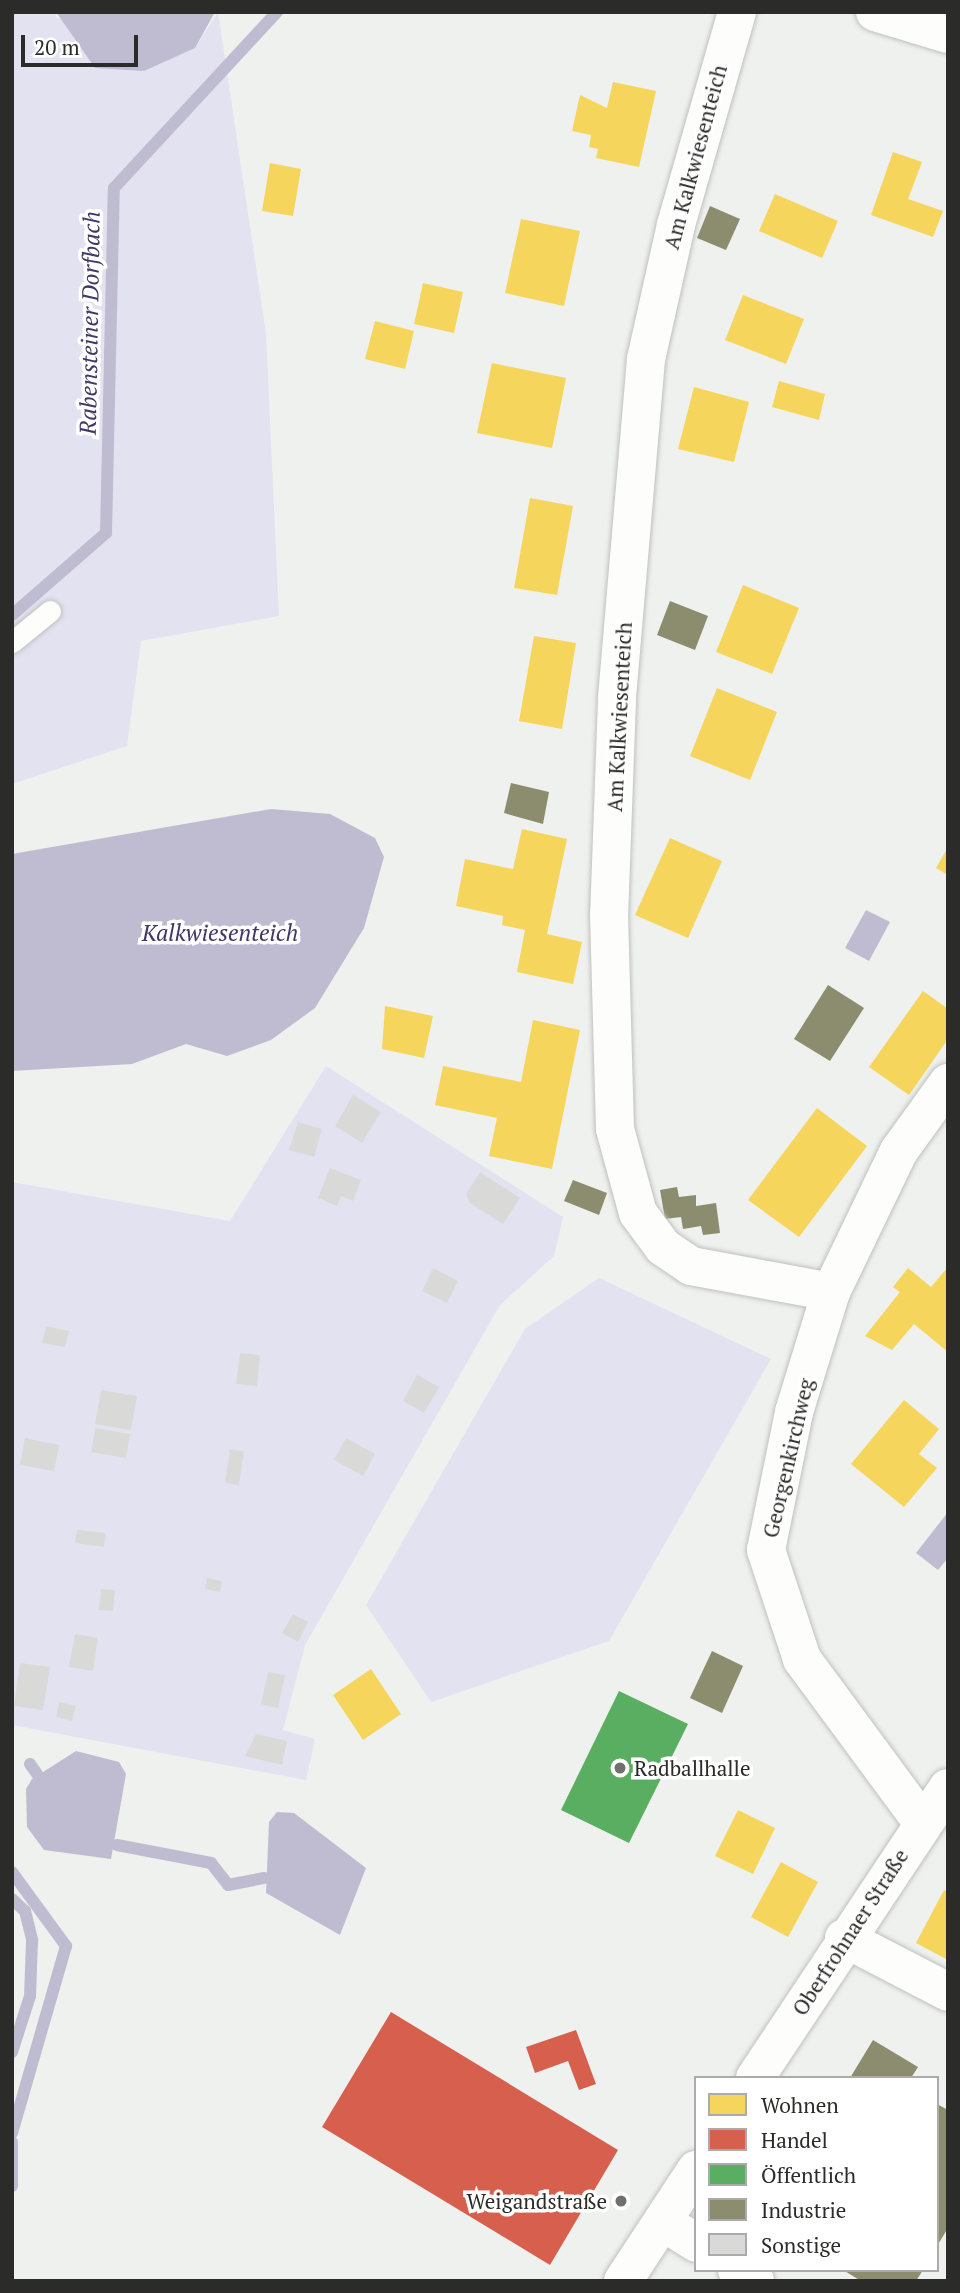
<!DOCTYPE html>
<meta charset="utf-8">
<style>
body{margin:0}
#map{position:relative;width:960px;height:2293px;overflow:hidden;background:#eff1ee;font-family:"PT Serif",serif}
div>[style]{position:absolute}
.green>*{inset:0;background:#e3e2f0}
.water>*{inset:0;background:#bfbcd2}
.homes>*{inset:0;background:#f6d55c}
.shops>*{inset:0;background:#d6604d}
.public>*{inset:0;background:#5aae61}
.industry>*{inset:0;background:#8c8c6e}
.stream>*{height:12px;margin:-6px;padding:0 6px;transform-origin:6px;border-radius:6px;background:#bfbcd2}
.building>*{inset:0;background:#d9dad8}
.roads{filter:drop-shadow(0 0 2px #bfc1be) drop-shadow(0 0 2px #bfc1be)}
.service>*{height:21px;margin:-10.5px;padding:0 10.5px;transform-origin:10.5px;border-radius:10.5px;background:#fdfdfc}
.minor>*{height:38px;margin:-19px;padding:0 19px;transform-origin:19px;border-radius:19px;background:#fdfdfc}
.secondary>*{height:38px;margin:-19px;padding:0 19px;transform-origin:19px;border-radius:19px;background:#fdfdfc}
.dots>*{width:19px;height:19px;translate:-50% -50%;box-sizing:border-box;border:4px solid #fff;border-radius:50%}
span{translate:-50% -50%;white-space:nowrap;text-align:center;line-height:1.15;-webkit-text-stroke:7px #fff;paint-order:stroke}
.street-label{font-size:21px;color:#2b2c2a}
.poi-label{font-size:21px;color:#2b2c2a}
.left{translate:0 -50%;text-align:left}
.right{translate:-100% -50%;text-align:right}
.water-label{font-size:23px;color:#423765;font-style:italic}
.frame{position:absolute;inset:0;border:14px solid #2b2c2a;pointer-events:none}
.legend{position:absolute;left:694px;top:2076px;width:245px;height:196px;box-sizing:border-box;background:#fff;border:2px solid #aaabaa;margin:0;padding:9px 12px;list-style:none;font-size:21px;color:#2b2c2a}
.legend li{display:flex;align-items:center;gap:14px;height:35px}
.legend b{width:35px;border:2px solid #aaabaa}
.scale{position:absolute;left:21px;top:35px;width:117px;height:32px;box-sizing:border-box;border:4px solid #2b2c2a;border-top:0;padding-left:9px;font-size:21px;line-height:24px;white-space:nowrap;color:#2b2c2a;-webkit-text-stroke:5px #fff;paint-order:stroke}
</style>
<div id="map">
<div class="green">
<div style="clip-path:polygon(12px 12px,56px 12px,56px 18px,195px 48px,218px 12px,266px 334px,279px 616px,141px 641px,127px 746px,12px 784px)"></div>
<div style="clip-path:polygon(326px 1066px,563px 1217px,554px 1256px,500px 1305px,305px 1645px,283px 1730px,315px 1739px,306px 1780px,12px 1725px,12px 1182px,230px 1221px)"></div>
<div style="clip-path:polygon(599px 1278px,771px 1359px,609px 1641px,431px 1702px,366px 1605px,525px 1329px)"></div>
</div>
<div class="water">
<div style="clip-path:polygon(56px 12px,215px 12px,195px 48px,144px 71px,95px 68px)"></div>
<div style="clip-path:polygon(271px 809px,330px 814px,375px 838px,384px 857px,364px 928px,315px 1008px,271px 1040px,227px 1056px,186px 1044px,132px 1064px,12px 1071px,12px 854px)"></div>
<div style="clip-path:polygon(866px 910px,890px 922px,869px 961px,845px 948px)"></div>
<div style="clip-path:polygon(948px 1512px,948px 1558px,938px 1570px,916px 1553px)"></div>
<div style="clip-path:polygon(76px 1751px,119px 1762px,126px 1774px,111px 1859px,44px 1850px,27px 1827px,26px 1789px,32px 1779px)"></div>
<div style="clip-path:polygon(277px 1812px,294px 1813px,366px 1868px,340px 1935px,266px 1893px,269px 1822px)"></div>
</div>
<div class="homes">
<div style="clip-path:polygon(613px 82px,656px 91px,639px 167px,596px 158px,598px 149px,589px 147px,591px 135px,572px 131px,580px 95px,607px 108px)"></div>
<div style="clip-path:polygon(893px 152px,922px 162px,908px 199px,943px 211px,933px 237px,871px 215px)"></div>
<div style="clip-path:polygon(270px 163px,301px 169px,293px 216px,262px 211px)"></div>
<div style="clip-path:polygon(775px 194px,838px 221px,822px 258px,759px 231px)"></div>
<div style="clip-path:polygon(521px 219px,580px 231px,564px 306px,505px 293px)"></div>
<div style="clip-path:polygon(423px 283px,463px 292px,454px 333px,414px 324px)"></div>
<div style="clip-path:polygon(743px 295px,804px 319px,786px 364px,725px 340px)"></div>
<div style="clip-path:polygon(375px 321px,414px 331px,405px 369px,365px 359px)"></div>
<div style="clip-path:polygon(492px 363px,566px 378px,552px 448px,477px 433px)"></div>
<div style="clip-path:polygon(779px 381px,825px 394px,819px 420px,772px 407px)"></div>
<div style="clip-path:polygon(694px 387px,749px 402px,734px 462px,678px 449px)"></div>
<div style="clip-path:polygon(530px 498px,573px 506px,557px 595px,514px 588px)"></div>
<div style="clip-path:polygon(743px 585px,799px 608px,772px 674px,716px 652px)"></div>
<div style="clip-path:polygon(534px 636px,576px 643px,562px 729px,519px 721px)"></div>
<div style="clip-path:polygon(717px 688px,777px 712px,750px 780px,690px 756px)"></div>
<div style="clip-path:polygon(522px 829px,567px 839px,547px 934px,582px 942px,573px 984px,517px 972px,525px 930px,502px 925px,503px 916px,456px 906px,465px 859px,513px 869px)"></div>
<div style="clip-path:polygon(670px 838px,722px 861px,688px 938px,635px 915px)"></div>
<div style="clip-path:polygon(948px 847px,948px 875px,936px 868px)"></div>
<div style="clip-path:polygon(923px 991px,948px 1009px,948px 1039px,909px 1095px,869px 1067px)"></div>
<div style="clip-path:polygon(385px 1006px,433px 1016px,424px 1058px,382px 1049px)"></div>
<div style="clip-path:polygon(533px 1020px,580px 1030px,552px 1169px,489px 1156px,497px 1118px,435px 1105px,443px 1066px,521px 1082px)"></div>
<div style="clip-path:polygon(817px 1108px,867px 1146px,799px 1237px,748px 1200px)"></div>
<div style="clip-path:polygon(948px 1267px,948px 1352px,914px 1324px,892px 1350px,865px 1336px,900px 1292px,893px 1287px,908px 1268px,931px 1287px)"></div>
<div style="clip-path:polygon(904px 1400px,939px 1429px,919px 1454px,937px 1468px,904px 1507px,851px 1464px)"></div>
<div style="clip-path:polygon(371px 1669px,401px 1714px,363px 1740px,333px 1695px)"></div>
<div style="clip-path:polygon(738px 1810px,775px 1828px,753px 1874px,715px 1856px)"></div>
<div style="clip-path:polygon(781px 1862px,818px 1882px,788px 1937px,751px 1917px)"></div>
<div style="clip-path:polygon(944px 1890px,948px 1892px,948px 1960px,916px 1943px)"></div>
</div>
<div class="shops">
<div style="clip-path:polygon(391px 2012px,618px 2150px,550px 2265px,322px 2127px)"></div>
<div style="clip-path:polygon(576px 2030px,596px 2084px,579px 2090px,568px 2061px,535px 2073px,526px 2047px)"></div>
</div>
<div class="public">
<div style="clip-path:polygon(619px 1691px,688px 1724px,629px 1843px,561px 1810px)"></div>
</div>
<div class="industry">
<div style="clip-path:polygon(710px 206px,740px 219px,726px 250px,697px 238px)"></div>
<div style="clip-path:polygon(670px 601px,708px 616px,695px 650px,657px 635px)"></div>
<div style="clip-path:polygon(511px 783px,549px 792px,543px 824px,504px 813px)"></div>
<div style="clip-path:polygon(828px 985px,864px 1008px,830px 1061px,794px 1039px)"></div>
<div style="clip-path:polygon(573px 1180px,607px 1193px,599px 1215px,564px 1201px)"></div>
<div style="clip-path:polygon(677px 1187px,679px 1197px,696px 1195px,696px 1206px,716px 1203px,720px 1233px,703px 1235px,701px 1226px,683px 1229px,681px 1217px,665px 1219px,660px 1190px)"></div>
<div style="clip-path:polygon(712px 1651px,743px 1666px,722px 1713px,690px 1698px)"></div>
<div style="clip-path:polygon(873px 2040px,918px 2067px,911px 2078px,850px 2078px)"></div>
<div style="clip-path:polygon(937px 2104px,948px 2110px,948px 2228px,937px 2246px)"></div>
<div style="clip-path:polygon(843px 2270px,923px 2270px,916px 2281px,861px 2281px)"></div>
</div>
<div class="stream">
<div style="left:12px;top:615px;width:125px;rotate:-41.1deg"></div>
<div style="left:106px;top:533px;width:345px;rotate:-88.7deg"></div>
<div style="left:114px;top:188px;width:240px;rotate:-47.2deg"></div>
<div style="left:30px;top:1764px;width:12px;rotate:55deg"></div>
<div style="left:117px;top:1845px;width:96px;rotate:10.8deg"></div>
<div style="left:211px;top:1863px;width:28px;rotate:52deg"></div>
<div style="left:228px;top:1885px;width:37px;rotate:-11deg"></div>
<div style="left:12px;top:1872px;width:92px;rotate:53.9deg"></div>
<div style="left:66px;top:1946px;width:195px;rotate:106.1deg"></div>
<div style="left:12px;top:1899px;width:18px;rotate:43deg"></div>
<div style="left:25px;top:1911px;width:30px;rotate:76deg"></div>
<div style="left:32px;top:1940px;width:56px;rotate:92deg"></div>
<div style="left:30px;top:1996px;width:59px;rotate:107.8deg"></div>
<div style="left:12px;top:2142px;width:44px;rotate:90deg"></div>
</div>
<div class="building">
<div style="clip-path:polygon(353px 1095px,381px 1112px,362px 1143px,335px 1126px)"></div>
<div style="clip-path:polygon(298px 1122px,322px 1129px,314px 1157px,289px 1150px)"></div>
<div style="clip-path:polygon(330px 1168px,361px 1180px,353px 1201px,341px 1196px,337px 1206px,318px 1198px)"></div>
<div style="clip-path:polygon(480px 1172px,520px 1198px,503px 1224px,470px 1203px,466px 1194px)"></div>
<div style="clip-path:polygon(433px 1268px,458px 1281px,447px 1303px,422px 1291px)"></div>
<div style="clip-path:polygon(46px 1326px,69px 1331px,65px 1347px,42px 1343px)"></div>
<div style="clip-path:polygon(240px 1353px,260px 1355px,257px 1386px,236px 1384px)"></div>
<div style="clip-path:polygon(417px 1375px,439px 1387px,424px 1413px,403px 1401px)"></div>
<div style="clip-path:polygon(101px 1390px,137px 1396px,131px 1430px,95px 1424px)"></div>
<div style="clip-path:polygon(95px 1428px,130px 1434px,126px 1458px,91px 1452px)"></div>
<div style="clip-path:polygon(25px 1438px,59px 1445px,54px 1471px,20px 1465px)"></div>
<div style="clip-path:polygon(346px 1438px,375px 1454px,363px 1476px,334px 1460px)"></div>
<div style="clip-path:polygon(230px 1449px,244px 1451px,239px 1485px,225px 1483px)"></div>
<div style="clip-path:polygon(77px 1530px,106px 1533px,104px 1547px,75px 1543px)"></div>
<div style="clip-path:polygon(207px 1578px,222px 1581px,220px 1592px,205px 1589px)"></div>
<div style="clip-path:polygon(101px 1589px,115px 1590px,113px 1611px,99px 1610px)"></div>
<div style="clip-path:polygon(293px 1614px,308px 1622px,298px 1642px,282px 1633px)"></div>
<div style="clip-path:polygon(75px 1634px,98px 1638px,93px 1671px,69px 1667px)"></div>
<div style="clip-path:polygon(20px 1663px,50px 1667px,43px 1710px,14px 1706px)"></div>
<div style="clip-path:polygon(268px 1672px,285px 1675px,278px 1708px,261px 1704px)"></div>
<div style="clip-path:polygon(59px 1702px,76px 1706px,72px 1721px,56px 1717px)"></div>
<div style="clip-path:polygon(256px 1734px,287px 1741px,282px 1765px,245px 1756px)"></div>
</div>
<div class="roads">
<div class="service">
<div style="left:12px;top:642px;width:49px;rotate:-39.2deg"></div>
</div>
<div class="minor">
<div style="left:737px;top:12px;width:222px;rotate:106deg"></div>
<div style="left:676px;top:225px;width:137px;rotate:102.6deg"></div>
<div style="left:646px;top:359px;width:342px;rotate:94.9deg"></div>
<div style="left:617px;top:700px;width:214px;rotate:92.1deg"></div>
<div style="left:609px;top:914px;width:215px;rotate:88.4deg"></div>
<div style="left:615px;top:1129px;width:87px;rotate:74.7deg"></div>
<div style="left:638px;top:1213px;width:42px;rotate:53.7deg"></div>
<div style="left:663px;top:1247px;width:34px;rotate:34deg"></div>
<div style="left:691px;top:1266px;width:142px;rotate:10.5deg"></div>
<div style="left:875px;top:12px;width:76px;rotate:16.8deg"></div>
<div style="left:922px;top:1822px;width:202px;rotate:-126.4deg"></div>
<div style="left:802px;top:1659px;width:115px;rotate:-108.3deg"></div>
<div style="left:766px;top:1550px;width:141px;rotate:-78.5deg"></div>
<div style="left:794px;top:1412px;width:126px;rotate:-72.9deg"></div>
<div style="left:831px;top:1292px;width:157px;rotate:-64.3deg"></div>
<div style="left:899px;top:1151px;width:84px;rotate:-54.2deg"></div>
<div style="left:844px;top:1938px;width:117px;rotate:27.4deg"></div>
<div style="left:663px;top:2222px;width:39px;rotate:32deg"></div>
<div style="left:737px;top:2270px;width:21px;rotate:31deg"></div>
</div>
<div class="secondary">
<div style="left:755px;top:2078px;width:348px;rotate:-56.4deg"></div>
<div style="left:623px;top:2281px;width:133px;rotate:-56.7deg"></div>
</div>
</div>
<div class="dots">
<div style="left:620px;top:1768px;background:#70716f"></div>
<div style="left:621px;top:2201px;background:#70716f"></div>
</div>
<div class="street-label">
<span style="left:695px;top:157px;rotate:-75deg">Am Kalkwiesenteich</span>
<span style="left:619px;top:717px;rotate:-87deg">Am Kalkwiesenteich</span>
<span style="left:788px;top:1458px;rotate:-77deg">Georgenkirchweg</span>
<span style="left:850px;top:1932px;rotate:-57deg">Oberfrohnaer Straße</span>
</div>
<div class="poi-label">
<span class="left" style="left:634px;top:1768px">Radballhalle</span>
<span class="right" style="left:607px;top:2201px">Weigandstraße</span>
</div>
<div class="water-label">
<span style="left:90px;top:323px;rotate:-89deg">Rabensteiner Dorfbach</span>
<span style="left:220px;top:933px">Kalkwiesenteich</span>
</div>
<div class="frame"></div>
<ul class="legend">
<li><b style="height:19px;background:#f6d55c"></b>Wohnen</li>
<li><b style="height:19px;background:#d6604d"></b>Handel</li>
<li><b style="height:19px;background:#5aae61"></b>Öffentlich</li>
<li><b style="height:19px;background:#8c8c6e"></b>Industrie</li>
<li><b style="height:19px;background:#d9dad8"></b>Sonstige</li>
</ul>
<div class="scale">20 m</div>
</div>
